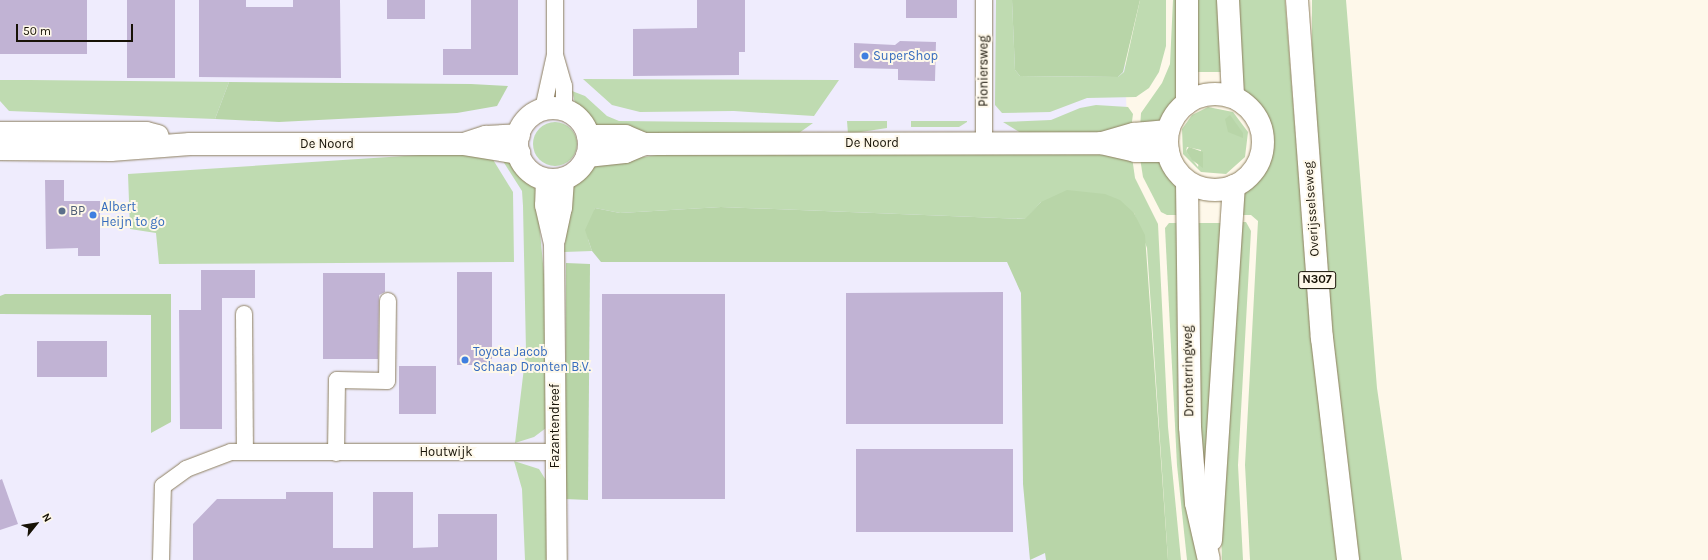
<!DOCTYPE html>
<style>
body{margin:0}
#map{position:relative;width:1708px;height:560px;overflow:hidden;background:#fef8ea;font-family:Karla,sans-serif}
div>[style]{position:absolute}
.industrial>*{inset:0;background:#efecfd}
.green>*{inset:0;background:#bfdbb1}
.round{border-radius:50%}
.forest>*{inset:0;background:#b8d5a8}
.building>*{inset:0;background:#c1b3d4}
.roads{filter:drop-shadow(0 0 1px #8e8060) drop-shadow(0 0 1px #8e8060)}
.minor>*{height:16px;margin:-8px;padding:0 8px;transform-origin:8px;border-radius:8px;background:#fff}
.tertiary>*{height:20px;margin:-10px;padding:0 10px;transform-origin:10px;border-radius:10px;background:#fff}
.secondary>*{height:22px;margin:-11px;padding:0 11px;transform-origin:11px;border-radius:11px;background:#fff}
.secondary>.ring{margin:-11px;padding:0;box-sizing:content-box;background:none;border:22px solid #fff;border-radius:50%}
.trunk>*{height:22px;margin:-11px;padding:0 11px;transform-origin:11px;border-radius:11px;background:#fff}
.dots>*{width:11px;height:11px;translate:-50% -50%;box-sizing:border-box;border:2px solid #fef8ea;border-radius:50%}
span{translate:-50% -50%;white-space:nowrap;text-align:center;line-height:1.15;-webkit-text-stroke:4px #fef8ea;paint-order:stroke}
.shield-label span{padding:1px 3px;background:#fef8ea;border:1px solid;border-radius:3px;-webkit-text-stroke-width:0}
.shield-label{font-size:12px;color:#171206;font-weight:700}
.shop-label{font-size:13px;color:#366cbe}
.left{translate:0 -50%;text-align:left}
.street-label{font-size:13px;color:#171206}
.service-label{font-size:13px;color:#4e5e75}
.north{position:absolute;left:16px;top:504px;width:40px;height:40px;-webkit-text-stroke:3px #fef8ea;paint-order:stroke;rotate:60deg;font-size:11px;font-weight:700;line-height:16px;text-align:center;color:#171206}
.north::after{content:'';display:block;margin:auto;width:14px;height:18px;background:#171206;clip-path:polygon(50% 0,100% 100%,50% 72%,0 100%)}
.scale{position:absolute;left:16px;top:24px;width:117px;height:18px;box-sizing:border-box;border:2px solid #171206;border-top:0;padding-left:5px;font-size:12px;line-height:14px;white-space:nowrap;color:#171206;-webkit-text-stroke:3px #fef8ea;paint-order:stroke}
</style>
<div id="map">
<div class="industrial">
<div style="clip-path:polygon(0 0,1132px 0,1125px 60px,1130px 231px,1163px 560px,0 560px)"></div>
</div>
<div class="green">
<div style="clip-path:polygon(996px 0,1012px 0,1015px 70px,1020px 76px,1109px 77px,1118px 77px,1124px 72px,1140px 0,1166px 0,1166px 46px,1159px 72px,1149px 88px,1136px 97px,1087px 98px,1050px 112px,1002px 113px,995px 105px)"></div>
<div style="clip-path:polygon(1173px 0,1182px 0,1177px 101px,1159px 122px,1140px 128px,1141px 113px,1162px 83px,1170px 64px)"></div>
<div style="clip-path:polygon(1192px 0,1222px 0,1226px 72px,1193px 72px)"></div>
<div style="clip-path:polygon(1234px 0,1285px 0,1311px 330px,1338px 560px,1250px 560px,1245px 465px,1258px 221px,1251px 215px,1239px 215px,1244px 189px,1264px 164px,1269px 141px,1264px 119px,1244px 92px)"></div>
<div style="clip-path:polygon(1312px 0,1346px 0,1377px 388px,1402px 560px,1359px 560px,1331px 320px,1312px 79px)"></div>
<div style="clip-path:polygon(583px 79px,839px 80px,814px 116px,734px 111px,640px 112px,612px 105px)"></div>
<div style="clip-path:polygon(0 80px,30px 80px,229px 82px,215px 119px,9px 111px,0 101px)"></div>
<div style="clip-path:polygon(572px 91px,585px 96px,607px 116px,619px 121px,813px 123px,799px 133px,660px 134px,629px 131px,596px 126px,575px 103px)"></div>
<div style="clip-path:polygon(1096px 105px,1128px 107px,1133px 114px,1131px 129px,1076px 134px,1021px 133px,1003px 122px,1051px 120px,1080px 108px)"></div>
<div style="clip-path:polygon(evenodd,1208px 107px,1233px 112px,1248px 132px,1245px 157px,1226px 174px,1201px 172px,1183px 154px,1182px 129px,1192px 115px,1208px 107px,1187px 147px,1201px 150px,1198px 167px,1186px 151px,1187px 147px)"></div>
<div style="clip-path:polygon(847px 121px,887px 121px,887px 128px,848px 134px)"></div>
<div style="clip-path:polygon(911px 121px,967px 121px,967px 122px,959px 127px,911px 127px)"></div>
<div class="round" style="left:533px;top:122px;width:44px;height:44px"></div>
<div style="clip-path:polygon(1078px 151px,1132px 157px,1135px 178px,1158px 224px,1168px 427px,1181px 560px,1168px 560px,1147px 248px,1134px 213px,1041px 202px,1026px 219px,721px 207px,620px 213px,595px 208px,588px 239px,592px 251px,564px 252px,572px 188px,595px 164px,678px 152px)"></div>
<div style="clip-path:polygon(451px 153px,492px 158px,513px 192px,514px 262px,159px 264px,156px 233px,130px 229px,128px 174px)"></div>
<div style="clip-path:polygon(501px 158px,508px 159px,520px 168px,536px 190px,547px 306px,546px 428px,534px 437px,515px 443px,526px 351px,523px 206px,522px 191px)"></div>
<div style="clip-path:polygon(1140px 158px,1159px 161px,1172px 173px,1178px 186px,1181px 215px,1167px 215px,1161px 212px,1143px 177px)"></div>
<div style="clip-path:polygon(1238px 222px,1246px 222px,1251px 231px,1238px 465px,1243px 560px,1222px 560px,1221px 529px)"></div>
<div style="clip-path:polygon(1169px 223px,1182px 223px,1197px 560px,1187px 560px,1177px 465px,1165px 228px)"></div>
<div style="clip-path:polygon(1193px 223px,1227px 223px,1202px 506px)"></div>
<div style="clip-path:polygon(514px 461px,539px 469px,547px 482px,549px 560px,525px 560px,522px 489px)"></div>
</div>
<div class="forest">
<div style="clip-path:polygon(1012px 0,1140px 0,1123px 72px,1118px 77px,1020px 76px,1015px 70px)"></div>
<div style="clip-path:polygon(229px 82px,471px 84px,508px 86px,497px 106px,457px 113px,279px 122px,215px 119px)"></div>
<div style="clip-path:polygon(1230px 115px,1243px 133px,1243px 138px,1228px 132px,1225px 119px)"></div>
<div style="clip-path:polygon(1189px 147px,1203px 152px,1203px 168px,1192px 160px,1186px 151px)"></div>
<div style="clip-path:polygon(1067px 190px,1105px 194px,1120px 200px,1134px 213px,1145px 235px,1168px 560px,1046px 560px,1045px 553px,1030px 560px,1023px 484px,1021px 293px,1007px 262px,601px 262px,592px 251px,585px 230px,595px 208px,620px 213px,721px 207px,1025px 219px,1041px 202px)"></div>
<div style="clip-path:polygon(566px 263px,590px 264px,588px 500px,565px 499px)"></div>
<div style="clip-path:polygon(5px 294px,171px 294px,171px 422px,151px 433px,151px 315px,0 314px,0 296px)"></div>
</div>
<div class="building">
<div style="clip-path:polygon(0 0,87px 0,87px 54px,0 54px)"></div>
<div style="clip-path:polygon(127px 0,175px 0,175px 78px,127px 78px)"></div>
<div style="clip-path:polygon(199px 0,246px 0,246px 7px,293px 7px,293px 0,340px 0,341px 78px,199px 77px)"></div>
<div style="clip-path:polygon(387px 0,425px 0,425px 19px,387px 19px)"></div>
<div style="clip-path:polygon(471px 0,518px 0,518px 75px,443px 75px,443px 49px,471px 49px)"></div>
<div style="clip-path:polygon(697px 0,745px 0,745px 52px,739px 52px,739px 75px,633px 76px,633px 29px,697px 28px)"></div>
<div style="clip-path:polygon(906px 0,957px 0,957px 18px,906px 18px)"></div>
<div style="clip-path:polygon(900px 41px,936px 42px,935px 81px,898px 80px,898px 69px,854px 68px,854px 43px,895px 45px)"></div>
<div style="clip-path:polygon(45px 180px,64px 180px,64px 201px,100px 201px,100px 256px,78px 256px,78px 248px,46px 249px)"></div>
<div style="clip-path:polygon(201px 270px,255px 270px,255px 298px,222px 298px,222px 429px,180px 429px,179px 310px,201px 310px)"></div>
<div style="clip-path:polygon(457px 272px,492px 272px,492px 365px,457px 365px)"></div>
<div style="clip-path:polygon(323px 273px,385px 273px,385px 292px,379px 295px,378px 359px,323px 359px)"></div>
<div style="clip-path:polygon(1003px 292px,1003px 424px,846px 424px,846px 293px)"></div>
<div style="clip-path:polygon(602px 294px,725px 294px,725px 499px,602px 499px)"></div>
<div style="clip-path:polygon(37px 341px,107px 341px,107px 377px,37px 377px)"></div>
<div style="clip-path:polygon(399px 366px,436px 366px,436px 414px,399px 414px)"></div>
<div style="clip-path:polygon(856px 449px,1013px 449px,1013px 532px,856px 532px)"></div>
<div style="clip-path:polygon(2px 479px,18px 524px,0 530px,0 480px)"></div>
<div style="clip-path:polygon(286px 492px,333px 492px,333px 548px,373px 548px,373px 492px,413px 492px,413px 548px,438px 547px,438px 514px,497px 514px,497px 560px,193px 560px,193px 524px,217px 499px,286px 499px)"></div>
</div>
<div class="roads">
<div class="minor">
<div style="left:555px;top:55px;width:32px;rotate:74deg"></div>
<div style="left:564px;top:86px;width:23px;rotate:90deg"></div>
<div style="left:543px;top:109px;width:55px;rotate:-77.5deg"></div>
<div style="left:555px;top:55px;width:55px;rotate:-90deg"></div>
<div style="left:984px;top:143px;width:143px;rotate:-90deg"></div>
<div style="left:244px;top:314px;width:138px;rotate:89.6deg"></div>
<div style="left:336px;top:453px;width:73px;rotate:-89.2deg"></div>
<div style="left:337px;top:380px;width:50px;rotate:1.1deg"></div>
<div style="left:387px;top:381px;width:80px;rotate:-89.3deg"></div>
<div style="left:161px;top:560px;width:74px;rotate:-88.5deg"></div>
<div style="left:163px;top:486px;width:29px;rotate:-36deg"></div>
<div style="left:186px;top:469px;width:48px;rotate:-20.7deg"></div>
<div style="left:231px;top:452px;width:324px"></div>
</div>
<div class="tertiary">
<div style="left:546px;top:179px;width:26px;rotate:92deg"></div>
<div style="left:545px;top:205px;width:40px;rotate:77deg"></div>
<div style="left:554px;top:244px;width:316px;rotate:89.5deg"></div>
<div style="left:555px;top:240px;width:33px;rotate:-78deg"></div>
<div style="left:562px;top:208px;width:30px;rotate:-86deg"></div>
</div>
<div class="secondary">
<div style="left:1228px;top:0;width:97px;rotate:87deg"></div>
<div class="ring" style="left:1167px;top:94px;width:74px;height:74px"></div>
<div style="left:1187px;top:103px;width:103px;rotate:-90deg"></div>
<div class="ring" style="left:517px;top:108px;width:50px;height:50px"></div>
<div style="left:0;top:133px;width:146px"></div>
<div style="left:146px;top:133px;width:12px;rotate:14deg"></div>
<div style="left:588px;top:136px;width:37px"></div>
<div style="left:625px;top:136px;width:21px;rotate:23deg"></div>
<div style="left:467px;top:143px;width:20px;rotate:-18deg"></div>
<div style="left:486px;top:137px;width:33px;rotate:-3deg"></div>
<div style="left:1102px;top:143px;width:33px;rotate:-16deg"></div>
<div style="left:1134px;top:134px;width:34px;rotate:-5deg"></div>
<div style="left:0;top:149px;width:111px;rotate:0.5deg"></div>
<div style="left:111px;top:150px;width:79px;rotate:-4.3deg"></div>
<div style="left:190px;top:144px;width:273px"></div>
<div style="left:463px;top:144px;width:57px;rotate:9.1deg"></div>
<div style="left:587px;top:156px;width:38px;rotate:-6deg"></div>
<div style="left:625px;top:152px;width:21px;rotate:-23deg"></div>
<div style="left:644px;top:144px;width:457px;rotate:-0.1deg"></div>
<div style="left:1101px;top:143px;width:35px;rotate:13deg"></div>
<div style="left:1135px;top:151px;width:33px"></div>
<div style="left:1187px;top:182px;width:245px;rotate:89.3deg"></div>
<div style="left:1190px;top:427px;width:76px;rotate:85.5deg"></div>
<div style="left:1196px;top:503px;width:58px;rotate:77.2deg"></div>
<div style="left:1211px;top:540px;width:355px;rotate:-86.3deg"></div>
</div>
<div class="trunk">
<div style="left:1297px;top:0;width:339px;rotate:85.8deg"></div>
<div style="left:1322px;top:338px;width:224px;rotate:83.3deg"></div>
</div>
</div>
<div class="dots">
<div style="left:865px;top:56px;background:#3f7fe0"></div>
<div style="left:62px;top:211px;background:#5c6f8a"></div>
<div style="left:93px;top:215px;background:#3f7fe0"></div>
<div style="left:465px;top:360px;background:#3f7fe0"></div>
</div>
<div class="shield-label">
<span style="left:1317px;top:280px">N307</span>
</div>
<div class="shop-label">
<span class="left" style="left:873px;top:56px">SuperShop</span>
<span class="left" style="left:101px;top:215px">Albert<br>Heijn to go</span>
<span class="left" style="left:473px;top:360px">Toyota Jacob<br>Schaap Dronten B.V.</span>
</div>
<div class="street-label">
<span style="left:984px;top:71px;rotate:-90deg">Pioniersweg</span>
<span style="left:872px;top:143px">De Noord</span>
<span style="left:327px;top:144px">De Noord</span>
<span style="left:1312px;top:209px;rotate:-94deg">Overijsselseweg</span>
<span style="left:1189px;top:371px;rotate:-91deg">Dronterringweg</span>
<span style="left:555px;top:426px;rotate:-90deg">Fazantendreef</span>
<span style="left:446px;top:452px">Houtwijk</span>
</div>
<div class="service-label">
<span class="left" style="left:70px;top:211px">BP</span>
</div>
<div class="north">N</div>
<div class="scale">50 m</div>
</div>
